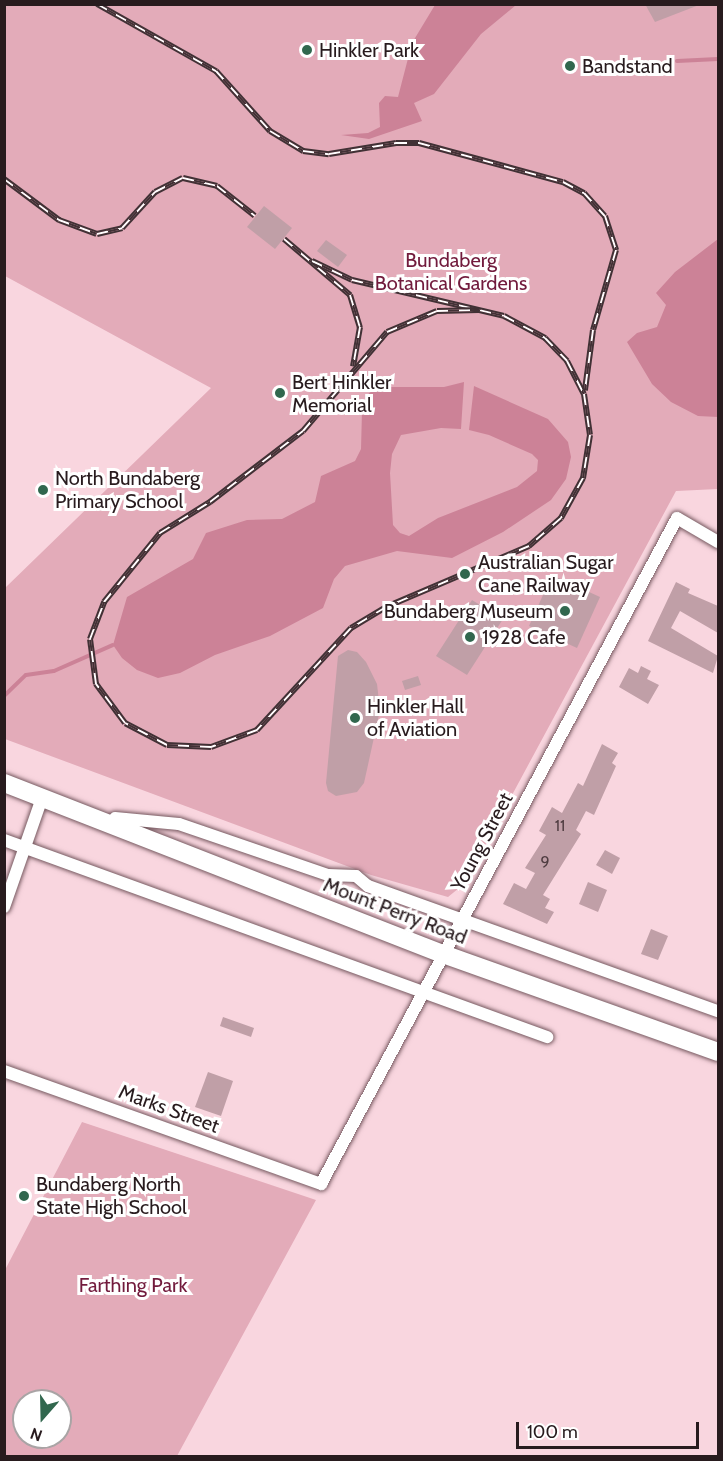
<!DOCTYPE html>
<style>
body{margin:0}
#map{position:relative;width:723px;height:1461px;overflow:hidden;background:#f9d6df;font-family:Cabin,sans-serif}
div>[style]{position:absolute}
.green>*{inset:0;background:#e3abb9}
.water>*{inset:0;background:#cc8297}
.stream>*{height:4px;margin:-2px;padding:0 2px;transform-origin:2px;border-radius:2px;background:#cc8297}
.building>*{inset:0;background:#c09fa7}
.round{border-radius:50%}
.roads{filter:drop-shadow(0 0 2px #765960) drop-shadow(0 0 2px #765960)}
.street>*{height:12px;margin:-6px;padding:0 6px;transform-origin:6px;border-radius:6px;background:#fff}
.primary>*{height:18px;margin:-9px;padding:0 9px;transform-origin:9px;border-radius:9px;background:#fff}
.rail>*{height:6px;margin-top:-3px;transform-origin:0;background:repeating-linear-gradient(90deg,#fff 0 11px,#413135 0 22px);box-sizing:border-box;border-block:2px solid #413135}
.dots>*{width:16px;height:16px;translate:-50% -50%;box-sizing:border-box;border:3px solid #fff;border-radius:50%}
span{translate:-50% -50%;white-space:nowrap;text-align:center;line-height:1.15;-webkit-text-stroke:6px #fff;paint-order:stroke}
.number-label{font-size:16px;color:#4e3c40}
.number-label span{-webkit-text-stroke-width:0}
.poi-label{font-size:20px;color:#281b1e}
.left{translate:0 -50%;text-align:left}
.right{translate:-100% -50%;text-align:right}
.park-label{font-size:20px;color:#721b3d}
.street-label{font-size:20px;color:#281b1e}
.frame{position:absolute;inset:0;border:6px solid #281b1e;pointer-events:none}
.north{position:absolute;left:12px;top:1389px;width:60px;height:60px;box-sizing:border-box;background:#fff;border:2px solid #a9a4a5;border-radius:50%;rotate:200deg;font-size:16px;font-weight:700;line-height:24px;text-align:center;color:#281b1e}
.north::after{content:'';display:block;margin:auto;width:21px;height:27px;background:#31674e;clip-path:polygon(50% 0,100% 100%,50% 72%,0 100%)}
.scale{position:absolute;left:516px;top:1422px;width:183px;height:27px;box-sizing:border-box;border:3px solid #281b1e;border-top:0;padding-left:8px;font-size:18px;line-height:21px;white-space:nowrap;color:#281b1e;-webkit-text-stroke:4px #fff;paint-order:stroke}
</style>
<div id="map">
<div class="green">
<div style="clip-path:polygon(4px 5px,718px 5px,718px 489px,676px 491px,464px 884px,448px 897px,371px 875px,5px 739px,5px 588px,211px 388px,5px 276px)"></div>
<div style="clip-path:polygon(evenodd,82px 1122px,316px 1200px,177px 1456px,5px 1456px,5px 1270px,82px 1122px,24px 1401px,60px 1401px,60px 1437px,24px 1437px,24px 1401px)"></div>
</div>
<div class="water">
<div style="clip-path:polygon(435px 5px,516px 5px,481px 34px,434px 94px,414px 103px,422px 121px,369px 139px,341px 135px,368px 133px,380px 127px,379px 103px,385px 96px,398px 97px,412px 43px)"></div>
<div style="clip-path:polygon(718px 239px,718px 417px,698px 416px,671px 402px,652px 384px,627px 342px,637px 333px,657px 327px,666px 305px,656px 293px,675px 272px)"></div>
<div style="clip-path:polygon(464px 382px,461px 429px,441px 428px,401px 435px,392px 454px,390px 473px,393px 525px,400px 533px,409px 536px,438px 518px,517px 487px,537px 471px,538px 460px,532px 454px,489px 435px,469px 430px,474px 386px,548px 419px,568px 442px,571px 457px,566px 479px,551px 500px,503px 532px,452px 558px,397px 551px,345px 566px,334px 579px,323px 608px,270px 636px,215px 655px,180px 673px,158px 678px,137px 670px,122px 658px,113px 645px,127px 597px,193px 559px,206px 533px,247px 520px,282px 519px,315px 502px,321px 476px,355px 461px,361px 449px,362px 411px,369px 393px,380px 387px,444px 387px)"></div>
</div>
<div class="stream">
<div style="left:677px;top:61px;width:41px;rotate:-2.8deg"></div>
<div style="left:4px;top:696px;width:30px;rotate:-44deg"></div>
<div style="left:26px;top:675px;width:28px;rotate:-8deg"></div>
<div style="left:54px;top:671px;width:64px;rotate:-23.8deg"></div>
</div>
<div class="building">
<div style="clip-path:polygon(645px 4px,699px 4px,699px 5px,655px 22px)"></div>
<div class="round" style="left:563px;top:59px;width:14px;height:14px"></div>
<div style="clip-path:polygon(264px 206px,292px 228px,275px 249px,247px 227px)"></div>
<div style="clip-path:polygon(326px 240px,347px 255px,338px 267px,317px 251px)"></div>
<div style="clip-path:polygon(552px 575px,600px 597px,577px 648px,529px 626px)"></div>
<div style="clip-path:polygon(676px 582px,690px 589px,688px 593px,718px 606px,718px 633px,680px 611px,671px 628px,718px 656px,713px 673px,648px 641px)"></div>
<div style="clip-path:polygon(472px 600px,503px 619px,467px 675px,436px 656px)"></div>
<div style="clip-path:polygon(348px 650px,357px 652px,366px 662px,377px 684px,380px 710px,364px 783px,357px 792px,336px 796px,328px 791px,326px 783px,338px 656px)"></div>
<div style="clip-path:polygon(641px 666px,651px 671px,647px 679px,659px 685px,648px 704px,619px 687px,629px 668px,638px 673px)"></div>
<div style="clip-path:polygon(418px 676px,421px 685px,405px 690px,402px 681px)"></div>
<div style="clip-path:polygon(602px 744px,618px 753px,612px 763px,616px 766px,594px 815px,586px 811px,576px 830px,581px 834px,543px 895px,550px 899px,545px 908px,554px 912px,547px 924px,503px 904px,514px 883px,526px 889px,535px 873px,525px 868px,546px 835px,539px 831px,552px 807px,562px 813px,578px 783px,583px 786px)"></div>
<div style="clip-path:polygon(605px 850px,620px 858px,612px 874px,596px 865px)"></div>
<div style="clip-path:polygon(588px 882px,607px 890px,598px 912px,579px 904px)"></div>
<div style="clip-path:polygon(651px 929px,668px 936px,658px 960px,641px 954px)"></div>
<div style="clip-path:polygon(223px 1017px,254px 1028px,251px 1037px,220px 1026px)"></div>
<div style="clip-path:polygon(208px 1072px,233px 1081px,221px 1116px,195px 1107px)"></div>
</div>
<div class="roads">
<div class="street">
<div style="left:115px;top:818px;width:64px;rotate:5.4deg"></div>
<div style="left:179px;top:824px;width:157px;rotate:18.9deg"></div>
<div style="left:328px;top:875px;width:28px;rotate:2deg"></div>
<div style="left:356px;top:876px;width:16px;rotate:40deg"></div>
<div style="left:368px;top:886px;width:372px;rotate:19.7deg"></div>
<div style="left:4px;top:840px;width:578px;rotate:19.94deg"></div>
<div style="left:4px;top:907px;width:115px;rotate:-70.8deg"></div>
<div style="left:4px;top:1071px;width:337px;rotate:19.6deg"></div>
<div style="left:321px;top:1184px;width:755px;rotate:-61.87deg"></div>
<div style="left:677px;top:518px;width:48px;rotate:30.3deg"></div>
</div>
<div class="primary">
<div style="left:4px;top:783px;width:471px;rotate:21.3deg"></div>
<div style="left:443px;top:954px;width:292px;rotate:19.6deg"></div>
</div>
</div>
<div class="rail">
<div style="left:97px;top:4px;width:137px;rotate:29.4deg"></div>
<div style="left:216px;top:71px;width:81px;rotate:48deg"></div>
<div style="left:270px;top:131px;width:39px;rotate:31deg"></div>
<div style="left:303px;top:151px;width:26px;rotate:7deg"></div>
<div style="left:329px;top:154px;width:68px;rotate:-9.3deg"></div>
<div style="left:396px;top:143px;width:23px"></div>
<div style="left:419px;top:143px;width:149px;rotate:15.2deg"></div>
<div style="left:563px;top:182px;width:24px;rotate:28deg"></div>
<div style="left:584px;top:193px;width:31px;rotate:48deg"></div>
<div style="left:605px;top:216px;width:36px;rotate:72deg"></div>
<div style="left:616px;top:250px;width:83px;rotate:106deg"></div>
<div style="left:593px;top:330px;width:61px;rotate:97.6deg"></div>
<div style="left:4px;top:179px;width:69px;rotate:36.7deg"></div>
<div style="left:59px;top:220px;width:40px;rotate:20.2deg"></div>
<div style="left:97px;top:234px;width:26px;rotate:-13deg"></div>
<div style="left:122px;top:228px;width:49px;rotate:-47.5deg"></div>
<div style="left:155px;top:192px;width:31px;rotate:-27deg"></div>
<div style="left:183px;top:178px;width:35px;rotate:13deg"></div>
<div style="left:217px;top:186px;width:48px;rotate:38.3deg"></div>
<div style="left:284px;top:239px;width:87px;rotate:40.3deg"></div>
<div style="left:350px;top:295px;width:34px;rotate:73deg"></div>
<div style="left:360px;top:327px;width:40px;rotate:100deg"></div>
<div style="left:312px;top:261px;width:44px;rotate:25.4deg"></div>
<div style="left:352px;top:280px;width:156px;rotate:13.3deg"></div>
<div style="left:504px;top:316px;width:47px;rotate:28.2deg"></div>
<div style="left:545px;top:338px;width:32px;rotate:46deg"></div>
<div style="left:567px;top:361px;width:37px;rotate:63deg"></div>
<div style="left:584px;top:394px;width:41px;rotate:81.7deg"></div>
<div style="left:590px;top:435px;width:44px;rotate:99.2deg"></div>
<div style="left:583px;top:478px;width:46px;rotate:118.8deg"></div>
<div style="left:561px;top:518px;width:43px;rotate:138.8deg"></div>
<div style="left:529px;top:546px;width:155px;rotate:156.9deg"></div>
<div style="left:386px;top:607px;width:41px;rotate:149deg"></div>
<div style="left:351px;top:628px;width:139px;rotate:132.7deg"></div>
<div style="left:257px;top:730px;width:49px;rotate:159.7deg"></div>
<div style="left:211px;top:747px;width:44px;rotate:-177.4deg"></div>
<div style="left:167px;top:745px;width:47px;rotate:-152.4deg"></div>
<div style="left:125px;top:723px;width:49px;rotate:-126.6deg"></div>
<div style="left:96px;top:684px;width:45px;rotate:-97.6deg"></div>
<div style="left:90px;top:639px;width:40px;rotate:-69deg"></div>
<div style="left:104px;top:602px;width:89px;rotate:-50.9deg"></div>
<div style="left:160px;top:533px;width:59px;rotate:-31.8deg"></div>
<div style="left:210px;top:502px;width:117px;rotate:-37.4deg"></div>
<div style="left:303px;top:431px;width:130px;rotate:-49.7deg"></div>
<div style="left:387px;top:332px;width:54px;rotate:-22.8deg"></div>
<div style="left:437px;top:311px;width:42px;rotate:-1.4deg"></div>
</div>
<div class="dots">
<div style="left:307px;top:50px;background:#31674e"></div>
<div style="left:570px;top:66px;background:#31674e"></div>
<div style="left:280px;top:393px;background:#31674e"></div>
<div style="left:43px;top:490px;background:#31674e"></div>
<div style="left:465px;top:574px;background:#31674e"></div>
<div style="left:565px;top:611px;background:#31674e"></div>
<div style="left:470px;top:637px;background:#31674e"></div>
<div style="left:355px;top:718px;background:#31674e"></div>
<div style="left:24px;top:1196px;background:#31674e"></div>
</div>
<div class="number-label">
<span style="left:560px;top:826px">11</span>
<span style="left:545px;top:862px">9</span>
</div>
<div class="poi-label">
<span class="left" style="left:319px;top:50px">Hinkler Park</span>
<span class="left" style="left:582px;top:66px">Bandstand</span>
<span class="left" style="left:292px;top:394px">Bert Hinkler<br>Memorial</span>
<span class="left" style="left:55px;top:490px">North Bundaberg<br>Primary School</span>
<span class="left" style="left:478px;top:574px">Australian Sugar<br>Cane Railway</span>
<span class="right" style="left:553px;top:611px">Bundaberg Museum</span>
<span class="left" style="left:482px;top:637px">1928 Cafe</span>
<span class="left" style="left:367px;top:718px">Hinkler Hall<br>of Aviation</span>
<span class="left" style="left:36px;top:1196px">Bundaberg North<br>State High School</span>
</div>
<div class="park-label">
<span style="left:451px;top:272px">Bundaberg<br>Botanical Gardens</span>
<span style="left:133px;top:1285px">Farthing Park</span>
</div>
<div class="street-label">
<span style="left:482px;top:842px;rotate:-62deg">Young Street</span>
<span style="left:395px;top:911px;rotate:21deg">Mount Perry Road</span>
<span style="left:169px;top:1109px;rotate:20deg">Marks Street</span>
</div>
<div class="frame"></div>
<div class="north">N</div>
<div class="scale">100 m</div>
</div>
